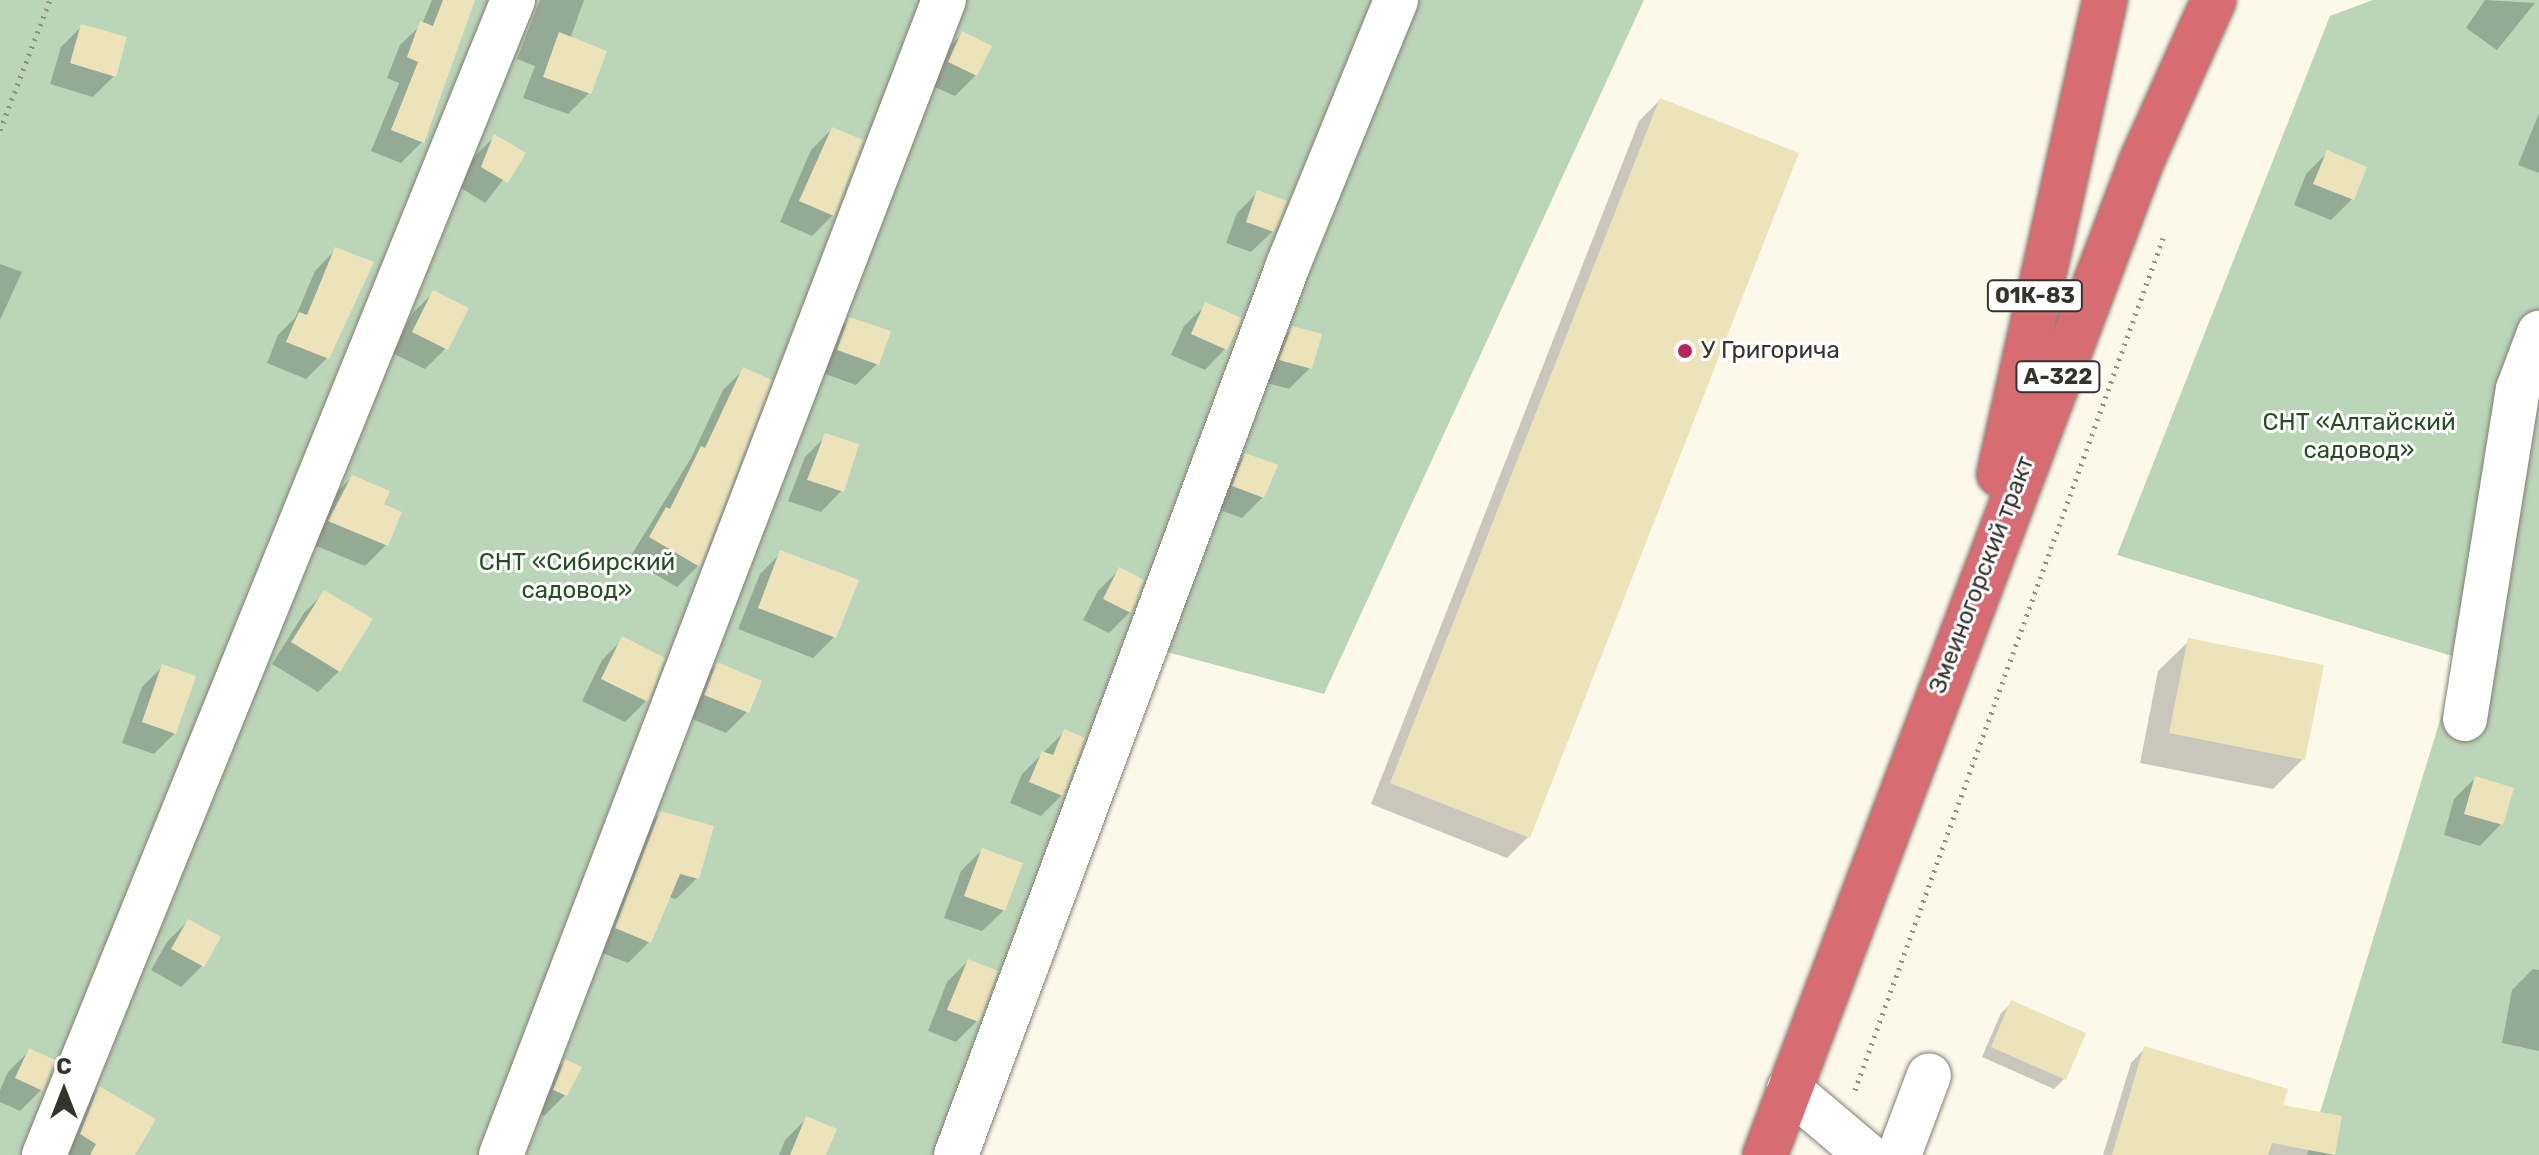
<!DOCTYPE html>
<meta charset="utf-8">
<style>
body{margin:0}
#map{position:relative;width:2539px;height:1155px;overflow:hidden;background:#fcf9eb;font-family:Rubik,sans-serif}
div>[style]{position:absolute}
.green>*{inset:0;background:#bbd5b9}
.shadow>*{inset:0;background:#0003}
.building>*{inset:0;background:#ede3bb}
.path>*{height:5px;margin-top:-2.5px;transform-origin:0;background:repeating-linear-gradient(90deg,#918f86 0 2px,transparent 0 8px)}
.roads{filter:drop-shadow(0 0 2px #827f73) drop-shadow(0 0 2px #827f73)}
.minor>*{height:44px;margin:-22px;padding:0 22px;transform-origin:22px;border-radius:22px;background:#fff}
.highway>*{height:44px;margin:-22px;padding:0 22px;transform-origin:22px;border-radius:22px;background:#d76d72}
.dots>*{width:22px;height:22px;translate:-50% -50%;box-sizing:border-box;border:4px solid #fff;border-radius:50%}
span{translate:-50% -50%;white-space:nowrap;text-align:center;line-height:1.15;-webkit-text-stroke:6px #fff;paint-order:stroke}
.shield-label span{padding:2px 6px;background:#fff;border:2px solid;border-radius:6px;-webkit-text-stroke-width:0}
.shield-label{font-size:22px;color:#34332e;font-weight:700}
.poi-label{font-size:24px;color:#34332e}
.left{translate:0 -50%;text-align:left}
.park-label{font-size:24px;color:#264e23}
.street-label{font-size:24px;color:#34332e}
.north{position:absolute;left:24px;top:1051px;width:80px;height:80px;-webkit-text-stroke:6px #fff;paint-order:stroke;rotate:0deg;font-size:22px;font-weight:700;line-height:32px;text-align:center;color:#34332e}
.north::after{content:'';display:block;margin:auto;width:28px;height:36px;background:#34332e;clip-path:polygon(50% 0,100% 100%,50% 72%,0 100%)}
</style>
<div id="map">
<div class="green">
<div style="clip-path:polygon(0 0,1644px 0,1324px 694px,1167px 652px,975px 1155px,0 1155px)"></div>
<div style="clip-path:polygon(2373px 0,2539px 0,2539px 1155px,2307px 1155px,2459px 658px,2117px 555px,2330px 16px)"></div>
</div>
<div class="shadow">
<div style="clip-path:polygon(432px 0,473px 0,422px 142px,401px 163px,371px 151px,399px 83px,387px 78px,400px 45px,422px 24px)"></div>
<div style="clip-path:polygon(540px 0,584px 0,570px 39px,605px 52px,589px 93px,568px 114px,523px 98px,535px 66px,517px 59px)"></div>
<div style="clip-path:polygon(2485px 0,2535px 3px,2497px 50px,2466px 28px)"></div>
<div style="clip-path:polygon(82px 26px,114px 76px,93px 97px,50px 84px,61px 47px)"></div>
<div style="clip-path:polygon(962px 34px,976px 75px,955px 96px,928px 84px,941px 55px)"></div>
<div style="clip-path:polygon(1660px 100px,1528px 837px,1507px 858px,1371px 804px,1639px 121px)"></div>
<div style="clip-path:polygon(2539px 113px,2539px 173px,2518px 165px)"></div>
<div style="clip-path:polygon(832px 129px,833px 215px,812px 236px,780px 222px,811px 150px)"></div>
<div style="clip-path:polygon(494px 137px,523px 154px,485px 203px,461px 188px,473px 158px)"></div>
<div style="clip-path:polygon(2327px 153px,2352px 199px,2331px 220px,2294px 205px,2306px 174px)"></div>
<div style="clip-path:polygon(1258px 192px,1273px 231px,1251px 252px,1226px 243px,1237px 213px)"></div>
<div style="clip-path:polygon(336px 249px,327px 358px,306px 379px,267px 363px,278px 335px,295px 318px,315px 271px)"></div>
<div style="clip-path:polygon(0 264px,22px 272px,0 320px)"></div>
<div style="clip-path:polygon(433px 293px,446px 348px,425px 369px,392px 353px,412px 314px)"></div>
<div style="clip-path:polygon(1206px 305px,1226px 348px,1205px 370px,1171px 355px,1184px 326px)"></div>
<div style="clip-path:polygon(850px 319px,877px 364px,856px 385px,817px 371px,829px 340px)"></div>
<div style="clip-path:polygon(1293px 328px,1310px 368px,1289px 389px,1260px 381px,1271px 349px)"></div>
<div style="clip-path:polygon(744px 369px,698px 566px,677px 587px,629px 559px,691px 458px,723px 390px)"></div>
<div style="clip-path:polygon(826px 436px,842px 490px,821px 512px,788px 501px,805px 457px)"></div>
<div style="clip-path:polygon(1245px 455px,1263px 497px,1242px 518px,1212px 507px,1224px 476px)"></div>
<div style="clip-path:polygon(352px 477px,382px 505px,386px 545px,365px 566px,309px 543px,331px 498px)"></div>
<div style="clip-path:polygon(781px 553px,834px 637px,813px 658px,738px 629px,760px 574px)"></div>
<div style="clip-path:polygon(1119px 570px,1130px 612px,1109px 633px,1083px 620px,1098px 591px)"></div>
<div style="clip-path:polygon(325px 592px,339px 671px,318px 692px,272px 664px,304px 613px)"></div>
<div style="clip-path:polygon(623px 639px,646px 701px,625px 722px,582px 701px,602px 660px)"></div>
<div style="clip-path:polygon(2189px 641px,2303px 759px,2273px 789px,2140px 763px,2158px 671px)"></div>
<div style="clip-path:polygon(717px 664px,747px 712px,726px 733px,685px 716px,696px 685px)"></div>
<div style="clip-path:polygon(163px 666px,175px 733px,154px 754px,122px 743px,142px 687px)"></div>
<div style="clip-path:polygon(1064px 732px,1062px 795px,1041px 816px,1010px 803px,1022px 774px)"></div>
<div style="clip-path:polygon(2475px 778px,2511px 789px,2501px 824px,2480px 846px,2444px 835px,2454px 799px)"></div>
<div style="clip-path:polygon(660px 813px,697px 878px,676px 899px,668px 897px,649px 942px,628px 963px,595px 950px,639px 834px)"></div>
<div style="clip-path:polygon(982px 850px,1004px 910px,982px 931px,944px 918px,961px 871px)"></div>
<div style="clip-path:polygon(188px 921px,218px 938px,202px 966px,181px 987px,151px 970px,167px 942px)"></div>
<div style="clip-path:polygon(968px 961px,977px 1021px,956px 1042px,928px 1031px,947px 982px)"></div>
<div style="clip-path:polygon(2533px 969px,2539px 970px,2539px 1051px,2502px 1043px,2512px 990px)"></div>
<div style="clip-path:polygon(2012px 1003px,2064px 1079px,2054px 1089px,1982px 1057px,2001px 1013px)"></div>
<div style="clip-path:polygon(2145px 1048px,2280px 1106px,2340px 1118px,2333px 1155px,2103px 1155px,2131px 1063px)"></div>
<div style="clip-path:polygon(29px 1051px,41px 1090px,20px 1111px,0 1102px,0 1090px,8px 1072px)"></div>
<div style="clip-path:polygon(565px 1061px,579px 1068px,565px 1095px,544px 1116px,533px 1111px,544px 1082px)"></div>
<div style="clip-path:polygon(99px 1088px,133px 1155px,60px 1155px,79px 1109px)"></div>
<div style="clip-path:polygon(806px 1119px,824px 1155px,779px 1155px,785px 1140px)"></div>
</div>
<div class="building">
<div style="clip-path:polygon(443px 0,475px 0,424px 143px,391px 130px,418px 62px,407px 57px,420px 21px,433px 26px)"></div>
<div style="clip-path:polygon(81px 24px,127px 37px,116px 77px,70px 63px)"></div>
<div style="clip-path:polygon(962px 31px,992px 46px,977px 76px,948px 62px)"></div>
<div style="clip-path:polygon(559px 32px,607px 51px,591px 94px,543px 77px)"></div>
<div style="clip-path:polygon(1660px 98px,1799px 153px,1530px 838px,1390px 783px)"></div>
<div style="clip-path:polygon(832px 127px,863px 140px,834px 216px,799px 201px)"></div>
<div style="clip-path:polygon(494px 134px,526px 153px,508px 183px,481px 167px)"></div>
<div style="clip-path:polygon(2327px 150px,2367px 167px,2354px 200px,2313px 184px)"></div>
<div style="clip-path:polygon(1257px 190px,1287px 201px,1274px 232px,1246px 222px)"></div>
<div style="clip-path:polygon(335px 247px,374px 262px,329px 359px,286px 342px,299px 312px,307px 315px)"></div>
<div style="clip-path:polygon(433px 290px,469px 308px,448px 350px,412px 332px)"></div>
<div style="clip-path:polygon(1205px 302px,1242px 318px,1227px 350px,1191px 334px)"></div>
<div style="clip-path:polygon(849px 317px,891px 331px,879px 365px,837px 350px)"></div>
<div style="clip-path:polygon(1292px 326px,1322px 334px,1312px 369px,1279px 360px)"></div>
<div style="clip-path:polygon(743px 367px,772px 380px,700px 567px,649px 537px,666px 507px,670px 509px,701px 446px,705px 448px)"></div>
<div style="clip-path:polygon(825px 433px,859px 444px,844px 492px,807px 480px)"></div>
<div style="clip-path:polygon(1245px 453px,1278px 465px,1264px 498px,1232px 486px)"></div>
<div style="clip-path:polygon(352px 475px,390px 491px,384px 504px,402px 512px,388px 546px,328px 521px)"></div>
<div style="clip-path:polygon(780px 550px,859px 580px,836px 638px,758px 608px)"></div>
<div style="clip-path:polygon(1119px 567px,1144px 580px,1131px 613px,1103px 599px)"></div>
<div style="clip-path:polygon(324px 590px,373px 619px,340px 672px,291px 642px)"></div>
<div style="clip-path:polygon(622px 636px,665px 658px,648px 702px,601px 679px)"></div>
<div style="clip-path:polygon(2188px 638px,2324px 665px,2305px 760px,2169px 733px)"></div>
<div style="clip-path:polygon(717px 662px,762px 681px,749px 713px,704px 695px)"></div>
<div style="clip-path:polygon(162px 664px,196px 676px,176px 734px,142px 722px)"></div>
<div style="clip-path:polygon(1064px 729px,1085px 738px,1063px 796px,1029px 782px,1042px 751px,1053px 755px)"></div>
<div style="clip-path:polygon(2475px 776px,2514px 788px,2503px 825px,2464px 814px)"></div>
<div style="clip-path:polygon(660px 811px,714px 826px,699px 879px,680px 874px,651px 943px,615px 928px)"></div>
<div style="clip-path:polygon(982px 848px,1023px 863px,1005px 911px,964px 896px)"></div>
<div style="clip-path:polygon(188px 919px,221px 937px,204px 967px,171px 949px)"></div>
<div style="clip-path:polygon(968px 959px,998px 971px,979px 1022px,947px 1010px)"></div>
<div style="clip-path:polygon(2011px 1000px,2086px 1033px,2066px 1080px,1991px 1047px)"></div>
<div style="clip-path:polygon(2144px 1046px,2288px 1089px,2283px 1105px,2342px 1116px,2335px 1155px,2272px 1143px,2268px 1155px,2112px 1155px)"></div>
<div style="clip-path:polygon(29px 1048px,55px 1060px,43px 1091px,15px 1078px)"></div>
<div style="clip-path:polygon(565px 1059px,582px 1067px,567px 1096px,553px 1090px)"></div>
<div style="clip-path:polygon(99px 1086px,156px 1119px,135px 1155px,90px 1155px,96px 1144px,80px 1134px)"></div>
<div style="clip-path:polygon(806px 1116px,837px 1129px,826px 1155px,790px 1155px)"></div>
</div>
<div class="path">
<div style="left:0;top:130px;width:139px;rotate:-69deg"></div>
<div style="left:1855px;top:1090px;width:906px;rotate:-70.12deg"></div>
</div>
<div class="roads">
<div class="minor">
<div style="left:2465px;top:719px;width:334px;rotate:-80.9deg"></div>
<div style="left:2518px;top:389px;width:60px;rotate:-69.4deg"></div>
<div style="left:1789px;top:1089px;width:102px;rotate:40.2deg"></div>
<div style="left:44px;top:1155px;width:1247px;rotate:-67.9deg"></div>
<div style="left:501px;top:1155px;width:1237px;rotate:-69.02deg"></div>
<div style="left:956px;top:1155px;width:950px;rotate:-69.54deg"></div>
<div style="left:1288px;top:265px;width:286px;rotate:-67.8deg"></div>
<div style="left:1899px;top:1155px;width:85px;rotate:-69.4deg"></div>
</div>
<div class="highway">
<div style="left:1999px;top:474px;width:486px;rotate:-77.4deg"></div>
<div style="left:1765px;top:1155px;width:1064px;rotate:-69.25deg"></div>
<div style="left:2142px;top:160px;width:175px;rotate:-65.8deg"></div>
</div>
</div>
<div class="dots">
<div style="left:1685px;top:351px;background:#b52656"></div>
</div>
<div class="shield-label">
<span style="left:2035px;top:296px">01К-83</span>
<span style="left:2058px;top:377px">А-322</span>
</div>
<div class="poi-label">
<span class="left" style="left:1701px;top:351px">У Григорича</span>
</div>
<div class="park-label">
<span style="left:2359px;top:437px">СНТ «Алтайский<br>садовод»</span>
<span style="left:577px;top:577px">СНТ «Сибирский<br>садовод»</span>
</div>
<div class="street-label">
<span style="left:1982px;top:575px;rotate:-69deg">Змеиногорский тракт</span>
</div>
<div class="north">С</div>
</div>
